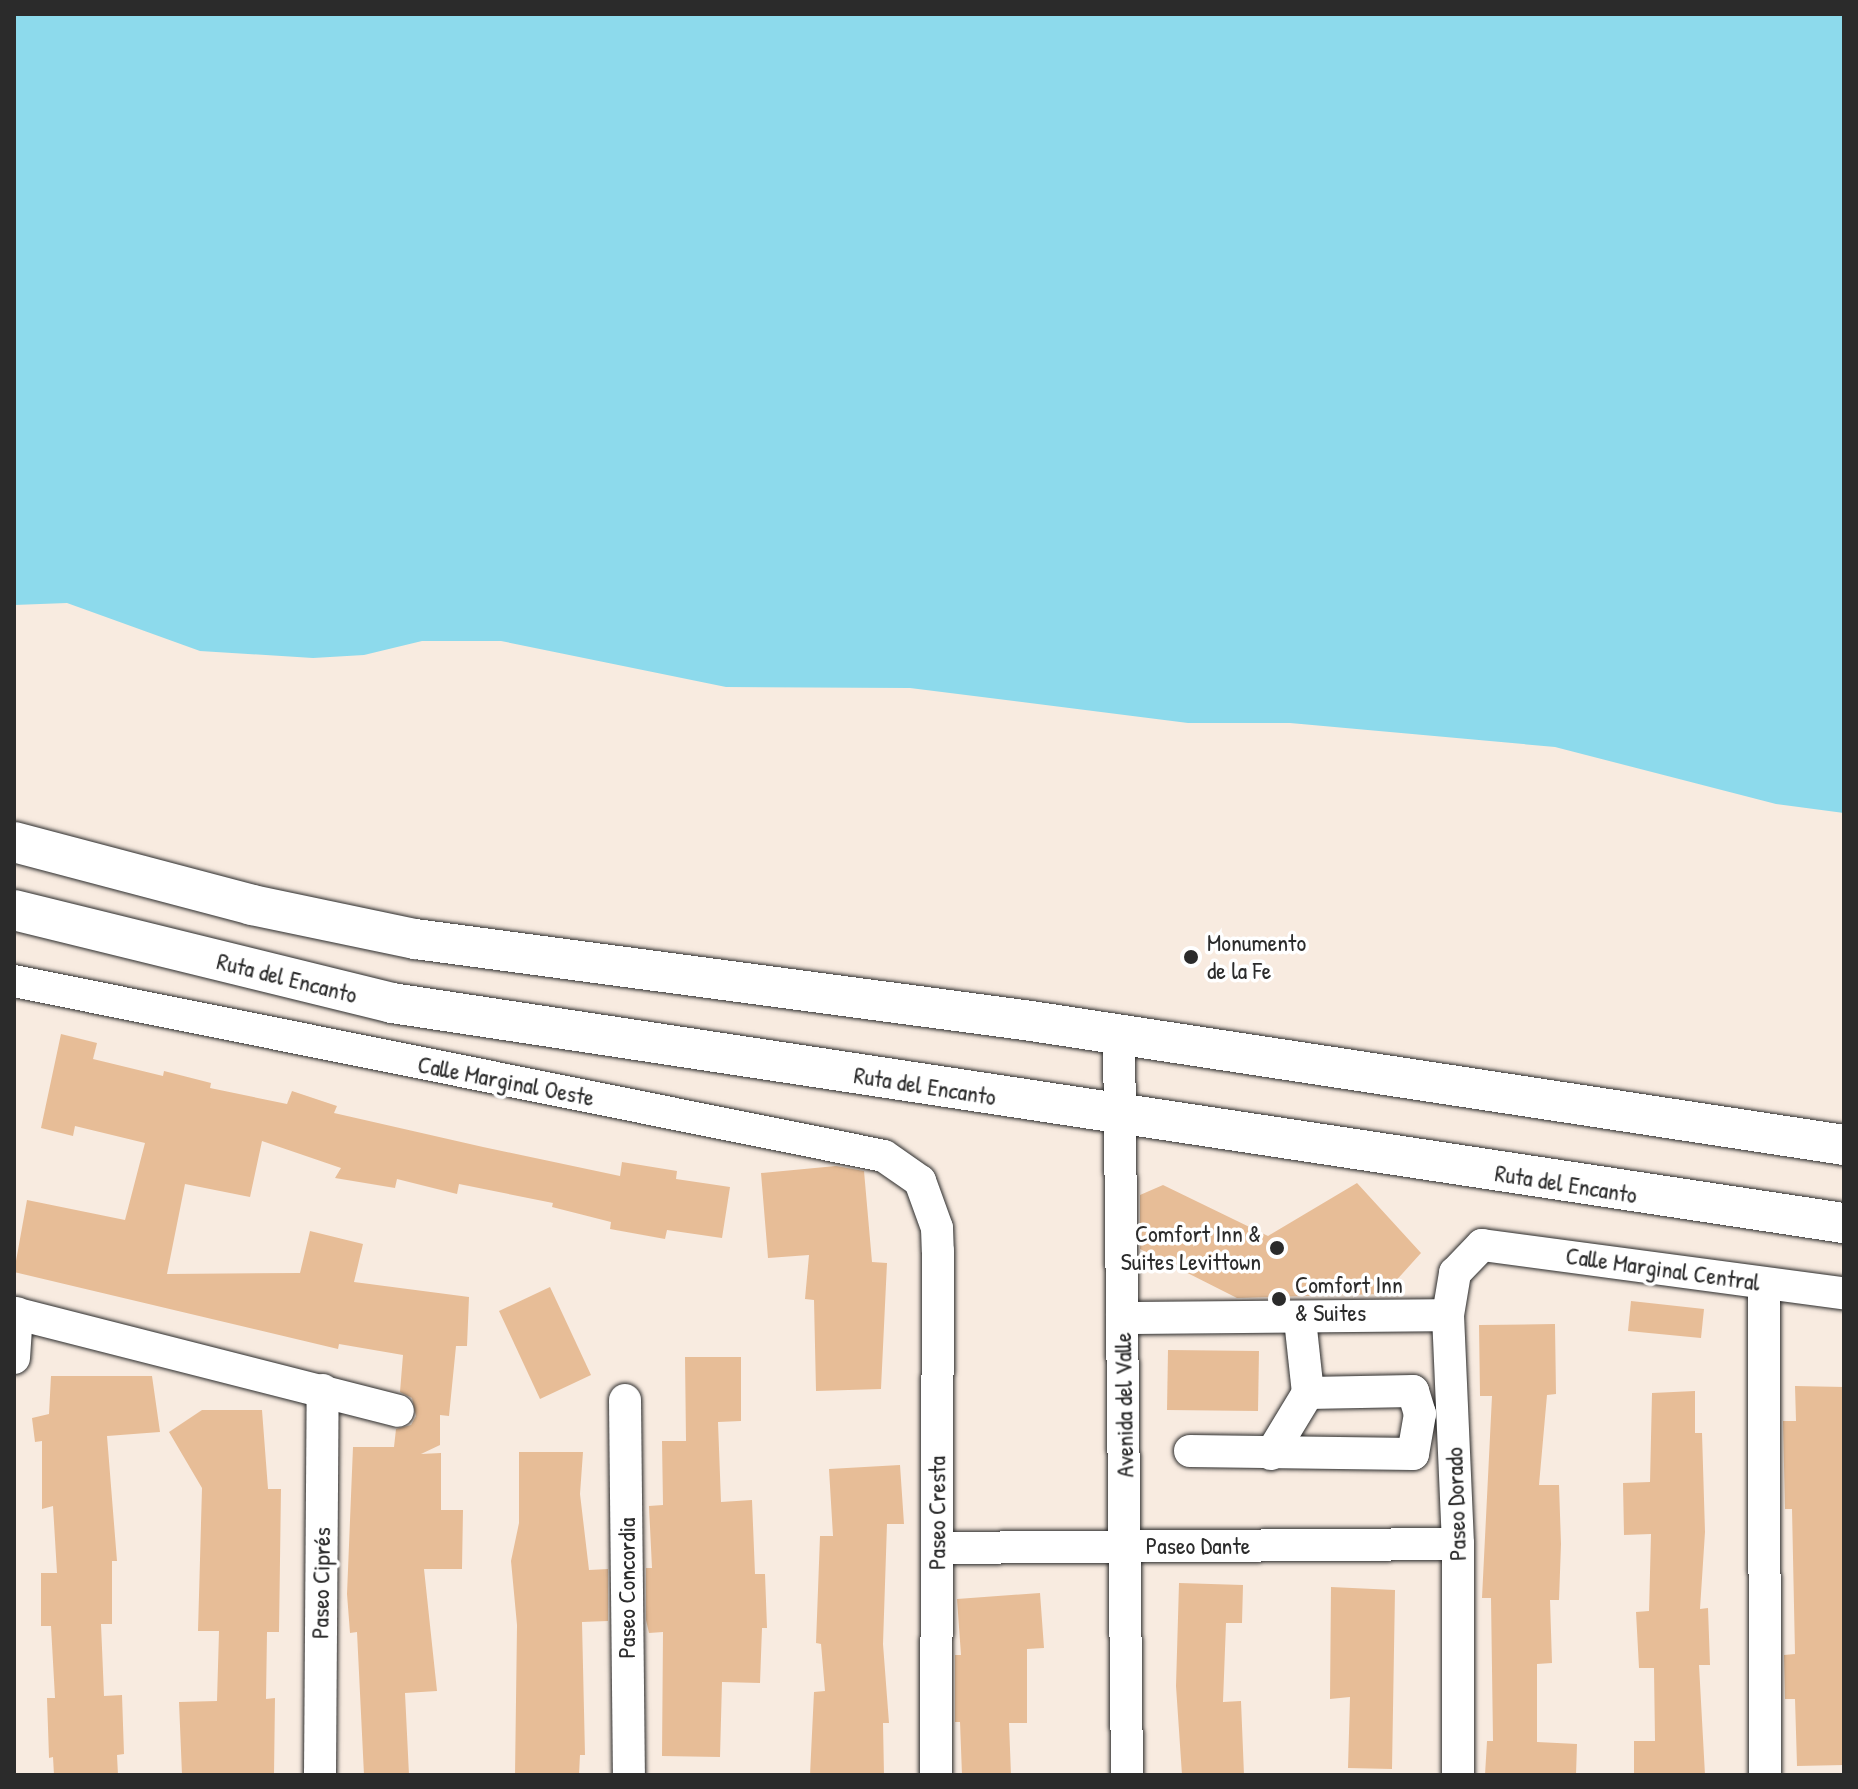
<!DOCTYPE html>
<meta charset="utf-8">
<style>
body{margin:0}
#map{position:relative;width:1858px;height:1789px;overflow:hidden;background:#f8ebe0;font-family:"Patrick Hand",sans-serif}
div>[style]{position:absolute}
.water>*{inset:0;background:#8ddaec}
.building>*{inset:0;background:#e7bd97}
.roads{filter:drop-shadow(0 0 2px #2b2b2b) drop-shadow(0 0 2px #2b2b2b)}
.minor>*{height:32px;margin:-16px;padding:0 16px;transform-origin:16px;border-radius:16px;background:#fff}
.major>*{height:40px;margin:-20px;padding:0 20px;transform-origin:20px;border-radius:20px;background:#fff}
.dots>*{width:22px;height:22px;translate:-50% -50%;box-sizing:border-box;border:4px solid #fff;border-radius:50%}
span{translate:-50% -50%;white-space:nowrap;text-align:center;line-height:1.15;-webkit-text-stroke:7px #fff;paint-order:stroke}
.poi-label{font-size:24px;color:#2b2b2b}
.left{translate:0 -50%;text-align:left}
.right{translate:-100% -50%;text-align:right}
.street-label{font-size:24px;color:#2b2b2b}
.frame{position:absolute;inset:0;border:16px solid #2b2b2b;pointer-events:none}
</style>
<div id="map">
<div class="water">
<div style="clip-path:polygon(14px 14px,1844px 14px,1844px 813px,1776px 804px,1555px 747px,1290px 723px,1188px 723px,910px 688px,726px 687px,501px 641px,422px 641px,364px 655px,313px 658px,200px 651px,67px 603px,14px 605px)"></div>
</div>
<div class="building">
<div style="clip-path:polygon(61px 1034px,97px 1043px,93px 1059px,163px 1076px,164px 1071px,211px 1083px,210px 1088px,287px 1104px,292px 1091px,337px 1106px,334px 1113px,483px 1147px,620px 1176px,622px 1162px,677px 1171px,676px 1179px,730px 1187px,722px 1238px,667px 1230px,665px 1239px,610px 1229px,611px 1222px,552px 1207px,553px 1203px,459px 1184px,457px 1194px,397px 1179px,395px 1188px,335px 1178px,341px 1168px,262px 1141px,250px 1197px,185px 1184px,167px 1274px,300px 1273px,310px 1231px,363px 1244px,354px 1282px,469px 1297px,467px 1346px,456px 1346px,449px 1416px,440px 1415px,440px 1445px,421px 1454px,441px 1453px,441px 1510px,463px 1510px,462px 1569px,424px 1569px,437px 1691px,405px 1693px,409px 1775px,364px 1775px,357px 1632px,350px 1633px,347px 1594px,353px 1447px,394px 1447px,396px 1429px,411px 1425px,416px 1416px,412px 1398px,400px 1392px,403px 1355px,339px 1344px,338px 1349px,14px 1272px,27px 1200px,125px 1220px,145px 1143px,75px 1126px,73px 1136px,41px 1128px)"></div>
<div style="clip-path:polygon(836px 1166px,864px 1171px,872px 1262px,887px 1263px,881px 1389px,816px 1391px,814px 1300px,805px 1299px,809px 1255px,768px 1258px,761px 1173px)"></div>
<div style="clip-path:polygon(1357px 1183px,1421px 1253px,1384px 1294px,1237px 1298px,1140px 1249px,1140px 1195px,1163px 1185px,1268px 1236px)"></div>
<div style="clip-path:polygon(550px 1287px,591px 1375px,540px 1399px,499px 1311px)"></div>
<div style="clip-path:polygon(1631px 1301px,1704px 1309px,1701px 1338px,1628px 1331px)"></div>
<div style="clip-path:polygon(1555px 1324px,1556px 1394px,1547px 1395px,1539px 1485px,1559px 1485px,1561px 1544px,1559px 1600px,1550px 1600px,1552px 1663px,1537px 1664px,1537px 1742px,1577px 1744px,1576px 1775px,1485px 1775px,1487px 1741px,1493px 1741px,1491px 1598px,1482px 1598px,1492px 1396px,1480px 1396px,1479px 1325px)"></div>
<div style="clip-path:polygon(1168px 1350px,1259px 1351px,1258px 1411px,1167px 1410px)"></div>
<div style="clip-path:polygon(685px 1357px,741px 1357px,741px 1421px,718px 1422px,721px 1502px,752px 1500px,755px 1574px,765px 1574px,767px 1628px,762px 1628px,760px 1683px,722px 1682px,720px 1757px,662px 1756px,663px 1632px,649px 1633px,646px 1620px,646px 1568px,652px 1568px,649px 1506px,663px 1505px,662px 1441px,686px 1441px)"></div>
<div style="clip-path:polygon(51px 1376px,152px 1376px,160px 1432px,107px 1436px,117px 1561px,112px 1561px,112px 1624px,101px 1624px,104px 1696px,122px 1695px,124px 1754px,117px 1755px,118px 1775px,54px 1775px,53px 1757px,49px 1758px,47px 1698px,55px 1698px,51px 1626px,41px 1626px,41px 1573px,57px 1573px,53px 1506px,42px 1509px,42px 1441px,35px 1442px,32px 1418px,49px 1414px)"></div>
<div style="clip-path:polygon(1795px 1386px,1844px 1387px,1844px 1765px,1797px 1766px,1795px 1699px,1785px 1699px,1784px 1655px,1795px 1654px,1792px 1509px,1785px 1509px,1783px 1421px,1796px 1421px)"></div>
<div style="clip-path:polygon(1695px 1391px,1695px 1433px,1702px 1433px,1705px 1532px,1700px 1609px,1708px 1608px,1710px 1665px,1699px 1665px,1705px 1775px,1634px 1775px,1634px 1741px,1655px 1741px,1654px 1668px,1639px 1668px,1636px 1612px,1649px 1611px,1651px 1534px,1624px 1535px,1623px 1483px,1650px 1482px,1652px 1393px)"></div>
<div style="clip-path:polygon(202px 1410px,262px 1410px,268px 1489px,281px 1489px,279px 1632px,267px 1632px,266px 1699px,275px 1698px,274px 1775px,182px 1775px,179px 1702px,217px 1701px,219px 1631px,198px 1631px,202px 1488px,169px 1432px)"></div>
<div style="clip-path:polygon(519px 1452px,583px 1452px,580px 1494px,589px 1570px,608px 1569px,608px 1621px,582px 1622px,585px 1755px,580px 1755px,579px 1775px,515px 1775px,517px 1625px,511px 1561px,519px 1523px)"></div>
<div style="clip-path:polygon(900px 1465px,904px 1524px,887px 1524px,883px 1644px,889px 1723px,883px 1723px,884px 1775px,810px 1775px,814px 1692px,825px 1691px,821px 1644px,816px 1643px,820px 1536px,833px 1536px,829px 1469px)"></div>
<div style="clip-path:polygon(1179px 1583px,1243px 1585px,1242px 1623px,1226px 1623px,1223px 1702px,1241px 1701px,1244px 1775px,1182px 1775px,1176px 1686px)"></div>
<div style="clip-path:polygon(1331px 1587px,1395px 1590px,1392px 1769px,1348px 1768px,1350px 1697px,1330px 1699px)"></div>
<div style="clip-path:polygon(1040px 1593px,1044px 1648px,1027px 1649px,1027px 1723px,1009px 1723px,1011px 1775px,962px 1775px,960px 1722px,955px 1722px,955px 1655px,961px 1655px,957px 1599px)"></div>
</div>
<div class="roads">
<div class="minor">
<div style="left:14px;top:981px;width:887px;rotate:11.37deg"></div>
<div style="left:884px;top:1156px;width:44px;rotate:34.8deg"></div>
<div style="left:920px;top:1181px;width:50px;rotate:70.1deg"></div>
<div style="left:937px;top:1228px;width:23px;rotate:88deg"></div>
<div style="left:938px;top:1251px;width:524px;rotate:90.22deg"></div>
<div style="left:1119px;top:1035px;width:740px;rotate:89.38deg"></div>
<div style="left:1764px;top:1284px;width:491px;rotate:89.9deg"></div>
<div style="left:14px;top:1313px;width:396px;rotate:14.3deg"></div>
<div style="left:1122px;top:1318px;width:326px;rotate:-0.5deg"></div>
<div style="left:14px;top:1358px;width:45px;rotate:-86.2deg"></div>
<div style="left:625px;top:1400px;width:375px;rotate:89.4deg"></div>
<div style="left:1190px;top:1451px;width:223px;rotate:0.8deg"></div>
<div style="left:1413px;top:1454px;width:41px;rotate:-80.1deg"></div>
<div style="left:1420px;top:1414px;width:24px;rotate:-107deg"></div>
<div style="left:1413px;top:1391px;width:105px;rotate:178.9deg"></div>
<div style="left:1271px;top:1454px;width:71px;rotate:-58.8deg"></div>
<div style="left:1308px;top:1393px;width:74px;rotate:-96.2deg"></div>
<div style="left:937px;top:1548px;width:521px;rotate:-0.44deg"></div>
<div style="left:320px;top:1775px;width:385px;rotate:-89.6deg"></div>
<div style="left:1458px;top:1775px;width:231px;rotate:-90deg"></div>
<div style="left:1458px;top:1544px;width:229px;rotate:-92.5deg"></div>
<div style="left:1448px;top:1315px;width:43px;rotate:-80.5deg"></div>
<div style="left:1455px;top:1273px;width:39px;rotate:-46deg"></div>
<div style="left:1482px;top:1245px;width:365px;rotate:7.6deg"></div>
</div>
<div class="major">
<div style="left:14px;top:842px;width:246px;rotate:14.8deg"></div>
<div style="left:252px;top:905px;width:167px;rotate:11.8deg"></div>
<div style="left:415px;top:939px;width:621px;rotate:7.58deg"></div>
<div style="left:1031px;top:1021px;width:822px;rotate:8.67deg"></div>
<div style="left:14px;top:910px;width:389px;rotate:13.8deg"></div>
<div style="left:392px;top:1003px;width:1469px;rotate:8.62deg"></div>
</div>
</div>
<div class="dots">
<div style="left:1191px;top:957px;background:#2b2b2b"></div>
<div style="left:1277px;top:1248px;background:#2b2b2b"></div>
<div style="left:1279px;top:1299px;background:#2b2b2b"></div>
</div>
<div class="poi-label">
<span class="left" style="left:1207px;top:957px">Monumento<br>de la Fe</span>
<span class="right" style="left:1261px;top:1248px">Comfort Inn &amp;<br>Suites Levittown</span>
<span class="left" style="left:1295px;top:1299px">Comfort Inn<br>&amp; Suites</span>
</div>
<div class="street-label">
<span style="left:287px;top:978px;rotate:14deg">Ruta del Encanto</span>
<span style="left:506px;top:1081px;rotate:11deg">Calle Marginal Oeste</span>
<span style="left:925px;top:1086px;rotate:9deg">Ruta del Encanto</span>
<span style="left:1566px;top:1184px;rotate:9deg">Ruta del Encanto</span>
<span style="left:1663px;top:1269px;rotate:8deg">Calle Marginal Central</span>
<span style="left:1124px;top:1405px;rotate:-91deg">Avenida del Valle</span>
<span style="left:1456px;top:1504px;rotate:-92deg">Paseo Dorado</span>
<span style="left:937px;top:1513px;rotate:-90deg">Paseo Cresta</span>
<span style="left:1198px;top:1546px">Paseo Dante</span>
<span style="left:321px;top:1583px;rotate:-89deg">Paseo Ciprés</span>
<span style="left:627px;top:1588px;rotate:-90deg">Paseo Concordia</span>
</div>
<div class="frame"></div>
</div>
